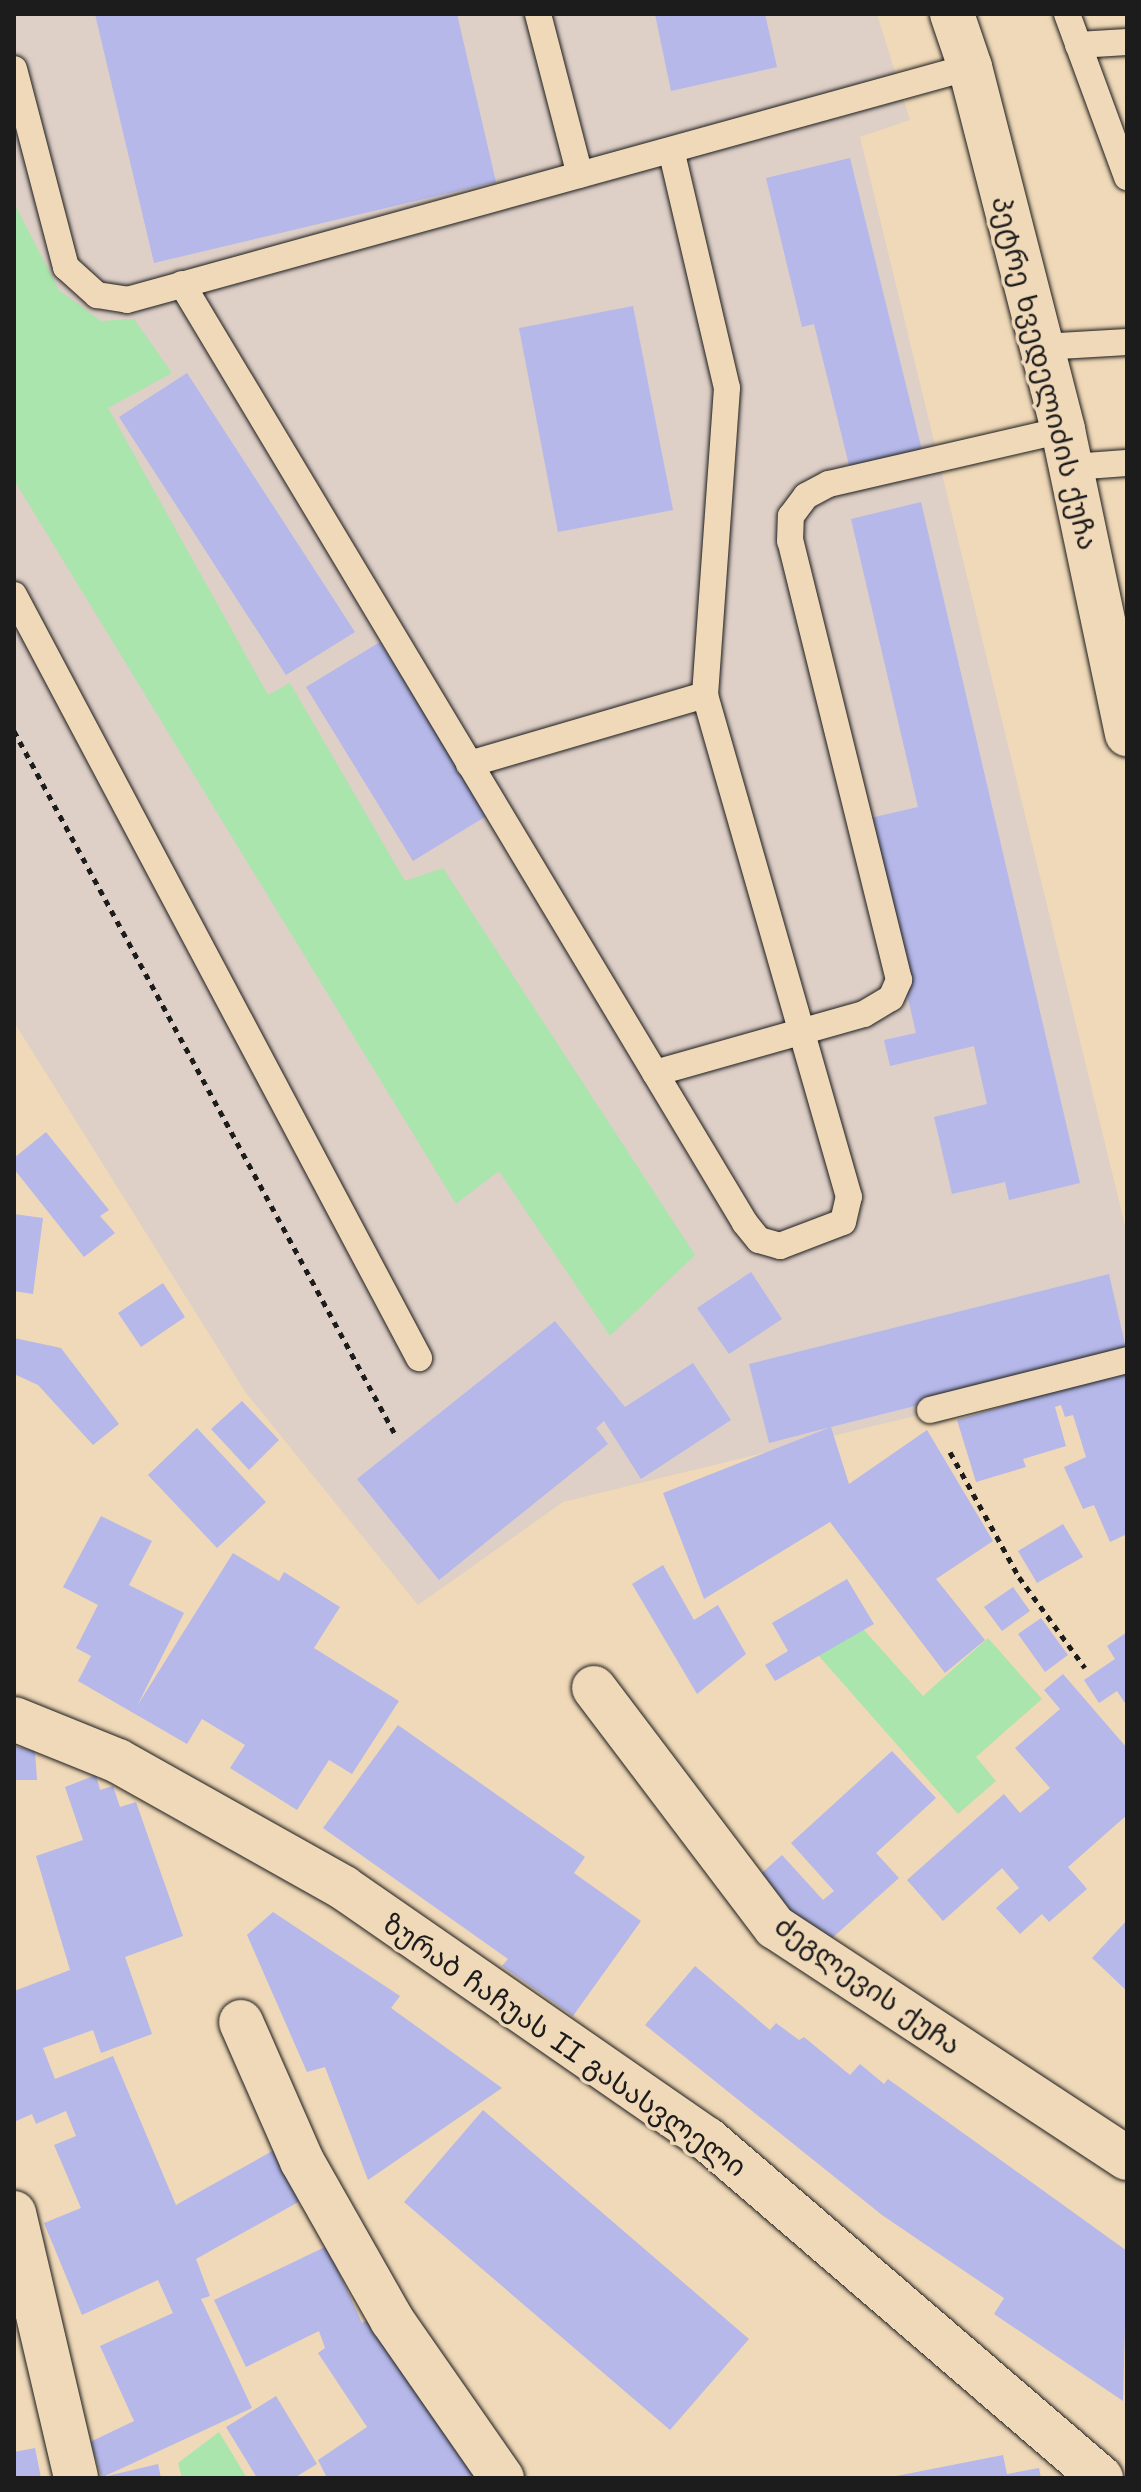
<!DOCTYPE html>
<meta charset="utf-8">
<style>
body{margin:0}
#map{position:relative;width:1141px;height:2492px;overflow:hidden;background:#f0d9b8;font-family:"Shantell Sans","Noto Sans Georgian",sans-serif}
div>[style]{position:absolute}
.built>*{inset:0;background:#decfc7}
.green>*{inset:0;background:#a9e5ac}
.building>*{inset:0;background:#b5b8e9}
.path>*{height:5px;margin-top:-2.5px;transform-origin:0;background:repeating-linear-gradient(90deg,#1c1c1c 0 6px,transparent 0 12px)}
.roads{filter:drop-shadow(0 0 2px #1c1c1c) drop-shadow(0 0 2px #1c1c1c)}
.lane>*{height:26px;margin:-13px;padding:0 13px;transform-origin:13px;border-radius:13px;background:#f0d9b8}
.street>*{height:44px;margin:-22px;padding:0 22px;transform-origin:22px;border-radius:22px;background:#f0d9b8}
.secondary>*{height:44px;margin:-22px;padding:0 22px;transform-origin:22px;border-radius:22px;background:#f0d9b8}
span{translate:-50% -50%;white-space:nowrap;text-align:center;line-height:1.15;-webkit-text-stroke:7px #f0d9b8;paint-order:stroke}
.street-label{font-size:28px;color:#1c1c1c}
.frame{position:absolute;inset:0;border:16px solid #1c1c1c;pointer-events:none}
</style>
<div id="map">
<div class="built">
<div style="clip-path:polygon(14px 14px,877px 14px,910px 120px,860px 137px,1127px 1234px,1127px 1364px,563px 1502px,418px 1605px,246px 1393px,14px 1022px)"></div>
</div>
<div class="green">
<div style="clip-path:polygon(14px 203px,59px 290px,101px 321px,134px 319px,172px 373px,108px 408px,268px 695px,290px 683px,405px 881px,443px 868px,695px 1255px,610px 1336px,499px 1171px,456px 1204px,14px 480px)"></div>
<div style="clip-path:polygon(856px 1621px,923px 1696px,988px 1638px,1042px 1699px,976px 1757px,996px 1781px,958px 1814px,818px 1655px)"></div>
<div style="clip-path:polygon(219px 2432px,247px 2478px,182px 2478px,178px 2463px)"></div>
</div>
<div class="building">
<div style="clip-path:polygon(95px 14px,457px 14px,496px 182px,154px 263px)"></div>
<div style="clip-path:polygon(655px 14px,765px 14px,777px 67px,671px 91px)"></div>
<div style="clip-path:polygon(850px 158px,922px 450px,850px 469px,814px 324px,802px 327px,766px 178px)"></div>
<div style="clip-path:polygon(633px 306px,673px 510px,558px 532px,519px 328px)"></div>
<div style="clip-path:polygon(187px 373px,355px 632px,286px 675px,119px 417px)"></div>
<div style="clip-path:polygon(921px 502px,1080px 1183px,1009px 1200px,1005px 1182px,952px 1194px,934px 1117px,987px 1104px,974px 1046px,890px 1066px,884px 1040px,916px 1033px,866px 819px,918px 807px,851px 519px)"></div>
<div style="clip-path:polygon(380px 642px,488px 815px,413px 861px,306px 687px)"></div>
<div style="clip-path:polygon(46px 1132px,109px 1210px,100px 1216px,115px 1233px,84px 1257px,14px 1169px,14px 1158px)"></div>
<div style="clip-path:polygon(14px 1214px,43px 1218px,33px 1294px,14px 1291px)"></div>
<div style="clip-path:polygon(751px 1272px,782px 1319px,729px 1354px,697px 1308px)"></div>
<div style="clip-path:polygon(1109px 1274px,1127px 1353px,831px 1427px,849px 1484px,927px 1430px,993px 1541px,936px 1579px,985px 1640px,945px 1673px,830px 1522px,704px 1599px,663px 1493px,831px 1427px,769px 1443px,749px 1364px)"></div>
<div style="clip-path:polygon(163px 1283px,185px 1317px,141px 1347px,118px 1313px)"></div>
<div style="clip-path:polygon(555px 1321px,625px 1407px,693px 1363px,731px 1420px,641px 1479px,604px 1421px,596px 1428px,608px 1444px,439px 1580px,357px 1479px)"></div>
<div style="clip-path:polygon(14px 1338px,61px 1348px,119px 1424px,93px 1445px,38px 1385px,14px 1374px)"></div>
<div style="clip-path:polygon(1127px 1369px,1127px 1534px,1110px 1542px,1094px 1505px,1083px 1509px,1064px 1467px,1086px 1457px,1073px 1415px,1065px 1417px,1061px 1405px,1055px 1407px,1066px 1446px,1023px 1459px,1026px 1467px,976px 1482px,957px 1420px)"></div>
<div style="clip-path:polygon(242px 1401px,279px 1440px,249px 1470px,211px 1429px)"></div>
<div style="clip-path:polygon(197px 1428px,266px 1502px,217px 1548px,148px 1475px)"></div>
<div style="clip-path:polygon(101px 1516px,152px 1541px,129px 1585px,184px 1613px,137px 1706px,233px 1553px,279px 1581px,284px 1572px,340px 1607px,314px 1648px,399px 1701px,352px 1774px,329px 1760px,297px 1810px,230px 1768px,245px 1745px,202px 1719px,187px 1744px,78px 1681px,91px 1656px,76px 1648px,98px 1605px,63px 1587px)"></div>
<div style="clip-path:polygon(1063px 1524px,1083px 1557px,1037px 1583px,1018px 1551px)"></div>
<div style="clip-path:polygon(663px 1565px,694px 1620px,718px 1605px,746px 1654px,697px 1694px,632px 1584px)"></div>
<div style="clip-path:polygon(847px 1579px,874px 1624px,775px 1681px,765px 1665px,788px 1651px,772px 1623px)"></div>
<div style="clip-path:polygon(1013px 1587px,1030px 1611px,1002px 1631px,984px 1607px)"></div>
<div style="clip-path:polygon(1041px 1618px,1068px 1655px,1045px 1672px,1018px 1634px)"></div>
<div style="clip-path:polygon(1127px 1632px,1127px 1706px,1117px 1691px,1099px 1703px,1084px 1680px,1115px 1659px,1107px 1646px)"></div>
<div style="clip-path:polygon(1063px 1674px,1127px 1748px,1127px 1815px,1068px 1867px,1087px 1889px,1049px 1922px,1042px 1914px,1020px 1934px,996px 1908px,1019px 1888px,1002px 1868px,943px 1921px,907px 1880px,1004px 1794px,1020px 1813px,1050px 1788px,1015px 1748px,1060px 1709px,1044px 1690px)"></div>
<div style="clip-path:polygon(398px 1725px,585px 1857px,574px 1873px,641px 1921px,573px 2016px,502px 1966px,508px 1959px,323px 1828px)"></div>
<div style="clip-path:polygon(14px 1746px,35px 1751px,37px 1780px,14px 1780px)"></div>
<div style="clip-path:polygon(892px 1751px,936px 1798px,876px 1853px,899px 1878px,820px 1949px,756px 1878px,782px 1855px,823px 1900px,834px 1891px,791px 1843px)"></div>
<div style="clip-path:polygon(96px 1775px,100px 1790px,113px 1786px,120px 1807px,136px 1802px,183px 1936px,125px 1957px,152px 2034px,101px 2053px,93px 2030px,43px 2048px,55px 2079px,113px 2056px,176px 2205px,283px 2145px,311px 2195px,196px 2259px,210px 2296px,201px 2299px,252px 2408px,103px 2477px,158px 2464px,161px 2478px,102px 2478px,90px 2442px,134px 2421px,100px 2346px,173px 2313px,158px 2280px,82px 2315px,44px 2223px,81px 2208px,54px 2145px,76px 2136px,66px 2111px,36px 2124px,32px 2114px,14px 2122px,14px 1991px,70px 1970px,36px 1856px,83px 1840px,65px 1787px)"></div>
<div style="clip-path:polygon(273px 1912px,400px 1996px,391px 2008px,502px 2088px,368px 2180px,325px 2067px,307px 2072px,247px 1935px)"></div>
<div style="clip-path:polygon(1127px 1920px,1127px 1991px,1092px 1958px)"></div>
<div style="clip-path:polygon(695px 1966px,770px 2030px,776px 2023px,799px 2040px,804px 2037px,850px 2075px,860px 2064px,884px 2084px,888px 2079px,1127px 2251px,1123px 2401px,994px 2314px,1004px 2298px,882px 2215px,645px 2025px)"></div>
<div style="clip-path:polygon(483px 2110px,749px 2339px,670px 2430px,404px 2202px)"></div>
<div style="clip-path:polygon(327px 2246px,362px 2323px,373px 2317px,385px 2346px,475px 2478px,327px 2478px,318px 2460px,367px 2427px,318px 2353px,325px 2348px,319px 2331px,246px 2367px,214px 2300px)"></div>
<div style="clip-path:polygon(276px 2396px,317px 2464px,294px 2478px,257px 2478px,226px 2427px)"></div>
<div style="clip-path:polygon(35px 2448px,41px 2478px,14px 2478px,14px 2452px)"></div>
<div style="clip-path:polygon(1003px 2455px,1007px 2474px,1039px 2468px,1041px 2478px,886px 2478px)"></div>
</div>
<div class="path">
<div style="left:14px;top:731px;width:802px;rotate:61.55deg"></div>
<div style="left:950px;top:1452px;width:143px;rotate:61.1deg"></div>
<div style="left:1019px;top:1577px;width:112px;rotate:54deg"></div>
</div>
<div class="roads">
<div class="lane">
<div style="left:538px;top:14px;width:166px;rotate:75.4deg"></div>
<div style="left:1067px;top:14px;width:174px;rotate:69.8deg"></div>
<div style="left:1078px;top:45px;width:49px;rotate:-3.5deg"></div>
<div style="left:14px;top:69px;width:205px;rotate:75.3deg"></div>
<div style="left:66px;top:267px;width:42px;rotate:42.1deg"></div>
<div style="left:97px;top:295px;width:30px;rotate:9deg"></div>
<div style="left:127px;top:300px;width:875px;rotate:-15.45deg"></div>
<div style="left:182px;top:284px;width:1095px;rotate:59.05deg"></div>
<div style="left:745px;top:1223px;width:22px;rotate:51deg"></div>
<div style="left:759px;top:1240px;width:22px;rotate:16deg"></div>
<div style="left:780px;top:1246px;width:67px;rotate:-20.9deg"></div>
<div style="left:843px;top:1222px;width:26px;rotate:-77deg"></div>
<div style="left:849px;top:1197px;width:522px;rotate:-106.01deg"></div>
<div style="left:705px;top:695px;width:308px;rotate:-85.9deg"></div>
<div style="left:727px;top:388px;width:244px;rotate:-103.2deg"></div>
<div style="left:1042px;top:347px;width:85px;rotate:-3.4deg"></div>
<div style="left:1072px;top:467px;width:55px;rotate:-4.2deg"></div>
<div style="left:14px;top:595px;width:864px;rotate:62.04deg"></div>
<div style="left:469px;top:764px;width:246px;rotate:-16.3deg"></div>
<div style="left:655px;top:1073px;width:217px;rotate:-15.8deg"></div>
<div style="left:864px;top:1014px;width:31px;rotate:-31deg"></div>
<div style="left:891px;top:998px;width:20px;rotate:-66deg"></div>
<div style="left:899px;top:980px;width:452px;rotate:-103.9deg"></div>
<div style="left:790px;top:541px;width:25px;rotate:-88deg"></div>
<div style="left:791px;top:516px;width:25px;rotate:-53deg"></div>
<div style="left:806px;top:496px;width:26px;rotate:-28deg"></div>
<div style="left:829px;top:484px;width:240px;rotate:-13deg"></div>
<div style="left:930px;top:1410px;width:203px;rotate:-14.2deg"></div>
</div>
<div class="street">
<div style="left:594px;top:1688px;width:300px;rotate:52.9deg"></div>
<div style="left:775px;top:1927px;width:421px;rotate:33.3deg"></div>
<div style="left:14px;top:1719px;width:112px;rotate:22deg"></div>
<div style="left:118px;top:1761px;width:259px;rotate:29.3deg"></div>
<div style="left:344px;top:1888px;width:441px;rotate:34.7deg"></div>
<div style="left:707px;top:2139px;width:520px;rotate:40.71deg"></div>
<div style="left:241px;top:2022px;width:152px;rotate:66.3deg"></div>
<div style="left:302px;top:2161px;width:183px;rotate:60.5deg"></div>
<div style="left:392px;top:2320px;width:193px;rotate:55.2deg"></div>
<div style="left:14px;top:2213px;width:272px;rotate:76.8deg"></div>
</div>
<div class="secondary">
<div style="left:952px;top:14px;width:56px;rotate:71.2deg"></div>
<div style="left:970px;top:67px;width:375px;rotate:75.6deg"></div>
<div style="left:1063px;top:430px;width:311px;rotate:78.1deg"></div>
</div>
</div>
<div class="street-label">
<span style="left:1045px;top:373px;rotate:76deg">პეტრე ხვედელიძის ქუჩა</span>
<span style="left:868px;top:1985px;rotate:35deg">ძეგლევის ქუჩა</span>
<span style="left:565px;top:2045px;rotate:35deg">ზურაბ ჩაჩუას II გასასვლელი</span>
</div>
<div class="frame"></div>
</div>
